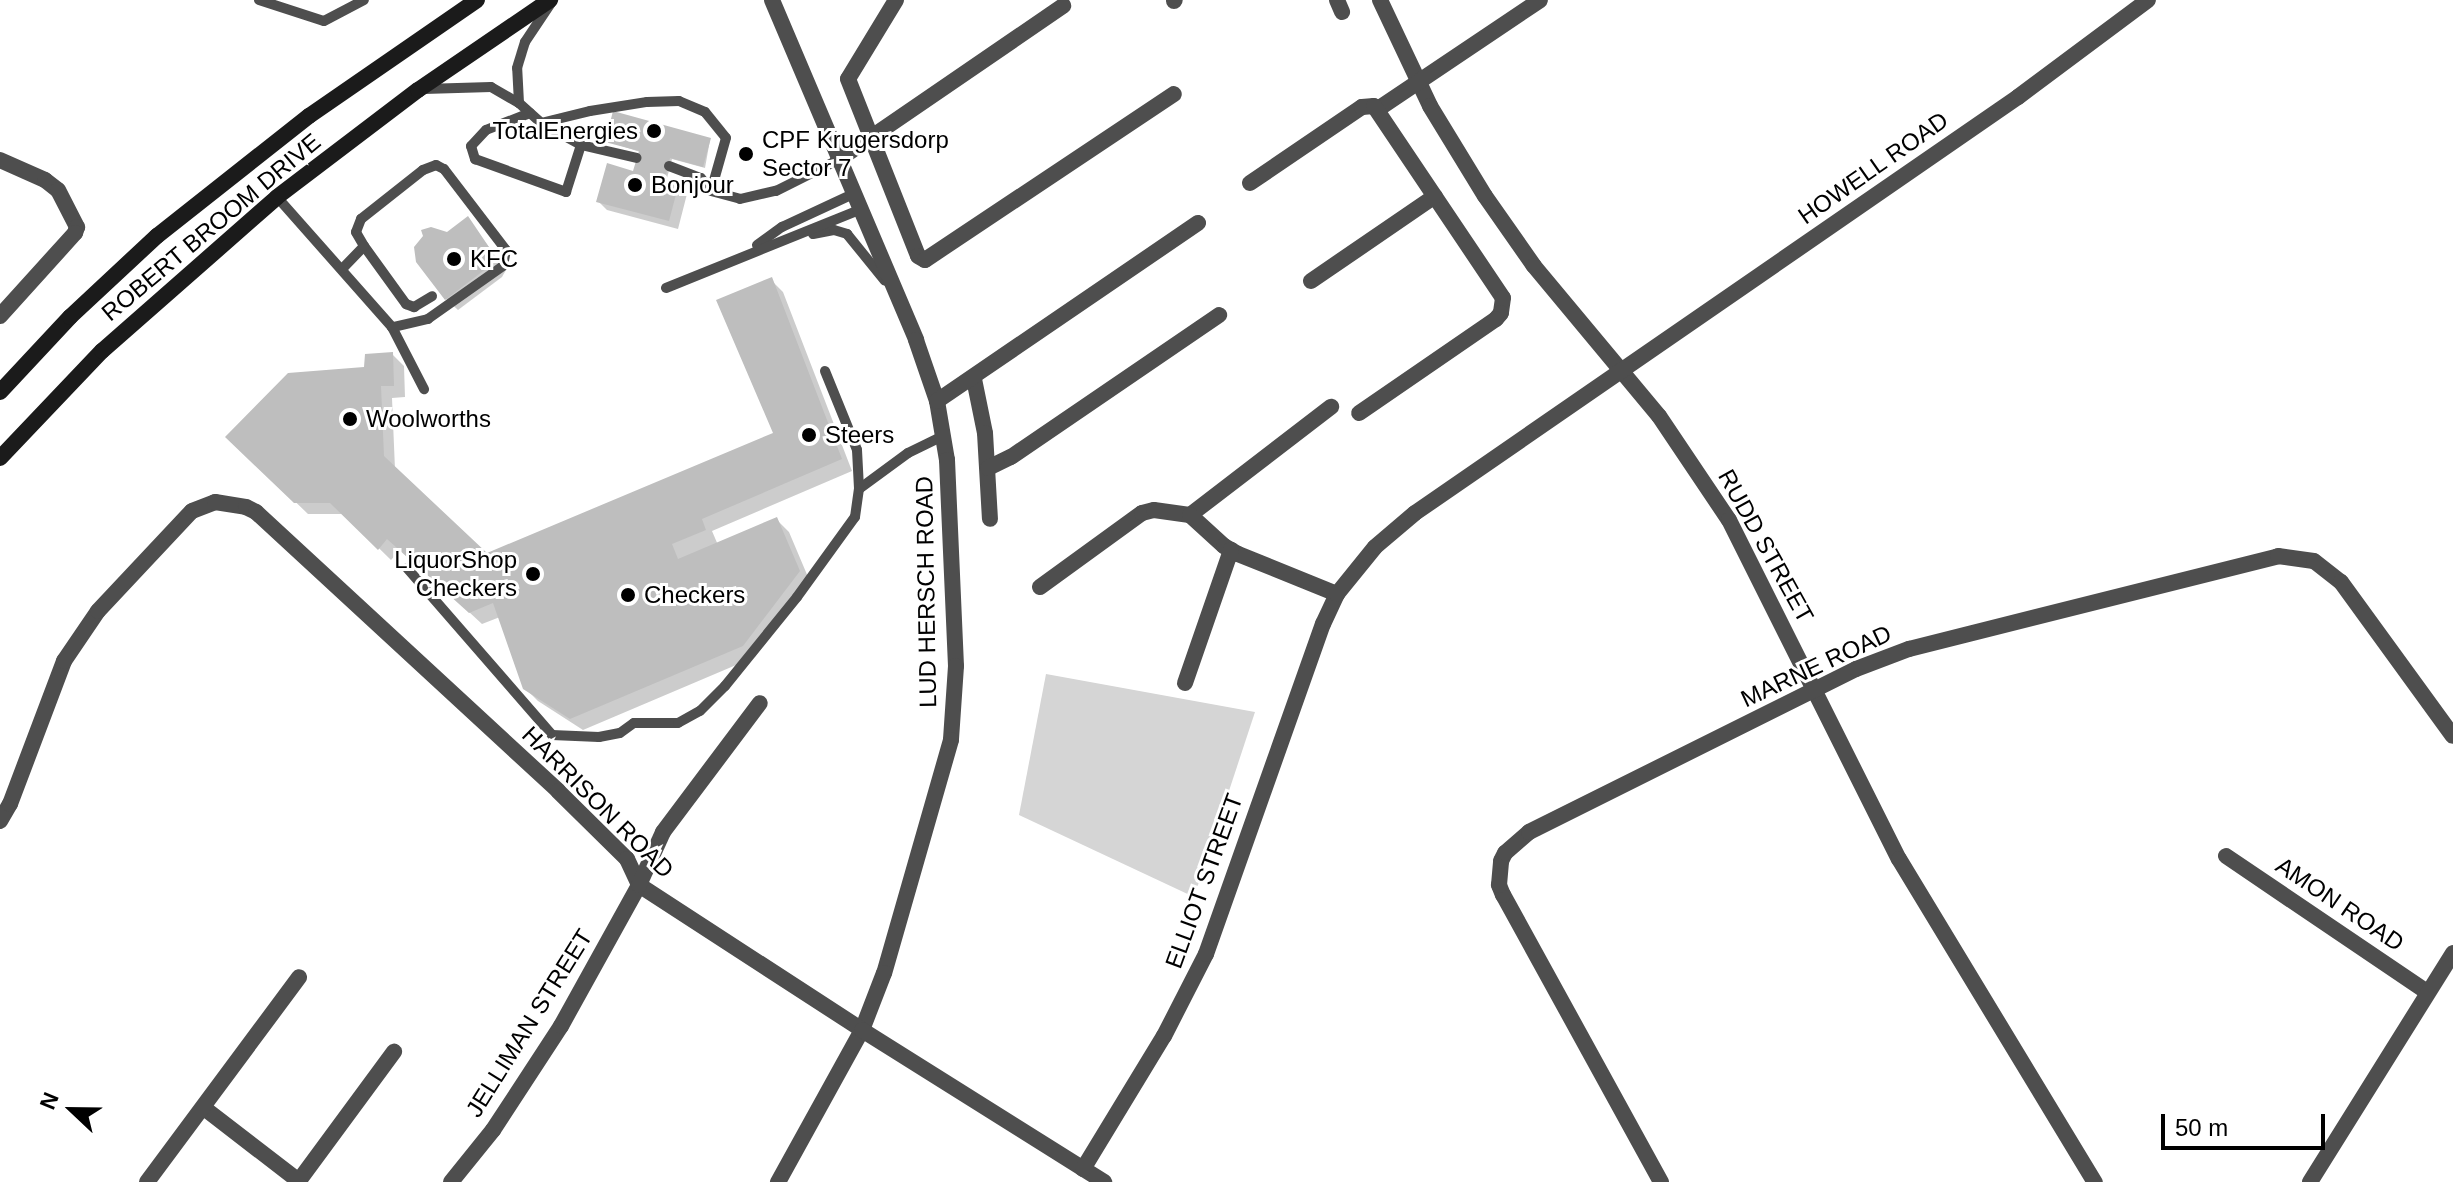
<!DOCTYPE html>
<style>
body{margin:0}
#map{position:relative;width:2453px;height:1182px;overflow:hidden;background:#fff;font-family:Arial,sans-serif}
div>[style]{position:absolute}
.green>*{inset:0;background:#d5d5d5}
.shadow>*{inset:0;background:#0003}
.building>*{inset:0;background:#bebebe}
.lane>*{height:10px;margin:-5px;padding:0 5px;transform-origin:5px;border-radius:5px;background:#4e4e4e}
.street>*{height:16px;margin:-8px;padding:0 8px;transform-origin:8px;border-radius:8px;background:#4e4e4e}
.secondary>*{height:16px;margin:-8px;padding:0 8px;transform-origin:8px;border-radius:8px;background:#1b1b1b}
.dots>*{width:22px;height:22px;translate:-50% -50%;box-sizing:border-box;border:4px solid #fff;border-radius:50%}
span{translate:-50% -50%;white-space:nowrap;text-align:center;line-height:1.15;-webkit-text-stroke:6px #fff;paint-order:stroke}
.poi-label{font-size:24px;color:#000}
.right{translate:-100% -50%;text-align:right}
.left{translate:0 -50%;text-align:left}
.street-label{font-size:24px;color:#000}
.north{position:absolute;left:32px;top:1070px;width:80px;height:80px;-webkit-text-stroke:6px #fff;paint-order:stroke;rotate:292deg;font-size:22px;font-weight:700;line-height:32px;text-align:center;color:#000}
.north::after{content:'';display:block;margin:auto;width:28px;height:36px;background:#000;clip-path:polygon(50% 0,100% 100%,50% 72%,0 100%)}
.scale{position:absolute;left:2161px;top:1114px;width:164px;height:36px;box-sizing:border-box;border:4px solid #000;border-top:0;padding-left:10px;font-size:24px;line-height:28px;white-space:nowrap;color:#000;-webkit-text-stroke:6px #fff;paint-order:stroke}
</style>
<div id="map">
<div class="green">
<div style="clip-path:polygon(1046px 674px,1255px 712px,1194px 897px,1019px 815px)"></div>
</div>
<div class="shadow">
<div style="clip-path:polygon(710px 140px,705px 168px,672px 159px,666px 182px,678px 185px,687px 194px,678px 229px,607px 210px,598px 201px,640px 175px,640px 152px,607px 141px)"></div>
<div style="clip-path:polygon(468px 219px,506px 270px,502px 277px,458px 310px,446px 299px,448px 234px)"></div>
<div style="clip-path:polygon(771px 280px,783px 292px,852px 471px,712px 531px,718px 545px,777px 520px,789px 532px,811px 584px,755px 657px,583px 730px,538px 701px,525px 688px,500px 617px,482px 624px,401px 549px,391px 560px,344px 514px,308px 514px,228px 437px,392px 354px,404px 366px,405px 397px,392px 398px,395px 469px,487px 555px,776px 434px)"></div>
</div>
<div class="building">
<div style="clip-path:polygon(613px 111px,711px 138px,703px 167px,670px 158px,665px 179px,679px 183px,669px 221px,596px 202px,607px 163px,633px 171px,639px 151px,605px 142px)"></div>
<div style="clip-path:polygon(468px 216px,495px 256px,491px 265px,445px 300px,416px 262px,414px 247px,423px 236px,421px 230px,431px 227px,447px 232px)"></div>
<div style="clip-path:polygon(772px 277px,842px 459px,702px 519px,706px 530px,672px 544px,678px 559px,777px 517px,800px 571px,743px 646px,570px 719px,523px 689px,493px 603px,469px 613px,387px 539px,378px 550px,330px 503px,294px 503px,225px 437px,288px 373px,364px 367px,365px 354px,393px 352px,394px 386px,381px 386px,384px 456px,487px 553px,773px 433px,716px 300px)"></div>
</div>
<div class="lane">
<div style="left:259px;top:0;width:68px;rotate:17.9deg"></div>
<div style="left:324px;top:21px;width:45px;rotate:-27.7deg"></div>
<div style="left:424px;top:89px;width:67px;rotate:-1.7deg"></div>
<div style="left:491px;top:87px;width:32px;rotate:30deg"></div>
<div style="left:519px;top:103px;width:30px;rotate:42deg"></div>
<div style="left:541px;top:123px;width:50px;rotate:-13.8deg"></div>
<div style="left:590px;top:111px;width:58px;rotate:-9deg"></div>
<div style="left:647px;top:102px;width:32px;rotate:-2deg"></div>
<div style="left:679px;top:101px;width:28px;rotate:23deg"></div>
<div style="left:705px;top:112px;width:33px;rotate:51deg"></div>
<div style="left:726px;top:138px;width:55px;rotate:105.8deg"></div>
<div style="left:519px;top:103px;width:35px;rotate:-93deg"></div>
<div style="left:517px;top:68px;width:27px;rotate:-73deg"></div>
<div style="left:525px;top:42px;width:47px;rotate:-56.3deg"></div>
<div style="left:530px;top:113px;width:47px;rotate:158.9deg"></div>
<div style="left:486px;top:130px;width:22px;rotate:133deg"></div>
<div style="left:471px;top:146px;width:14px;rotate:73deg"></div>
<div style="left:475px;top:159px;width:97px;rotate:19.9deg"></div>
<div style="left:566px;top:192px;width:49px;rotate:-72.3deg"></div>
<div style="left:541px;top:123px;width:46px;rotate:28.8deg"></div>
<div style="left:581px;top:145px;width:57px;rotate:13.1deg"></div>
<div style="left:669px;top:166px;width:34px;rotate:21deg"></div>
<div style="left:701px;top:178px;width:16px;rotate:52deg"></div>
<div style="left:711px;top:191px;width:30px;rotate:15deg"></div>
<div style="left:740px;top:199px;width:37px;rotate:-13deg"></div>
<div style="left:776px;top:191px;width:69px;rotate:-26.6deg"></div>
<div style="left:277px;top:197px;width:174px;rotate:48.5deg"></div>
<div style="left:392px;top:327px;width:70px;rotate:62.7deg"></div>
<div style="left:813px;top:234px;width:21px;rotate:-11deg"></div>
<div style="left:834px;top:230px;width:14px;rotate:17deg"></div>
<div style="left:847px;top:234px;width:60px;rotate:51deg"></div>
<div style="left:757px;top:245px;width:31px;rotate:-36deg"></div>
<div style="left:782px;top:227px;width:78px;rotate:-24.9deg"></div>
<div style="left:364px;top:246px;width:72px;rotate:54.1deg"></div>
<div style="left:406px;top:304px;width:9px;rotate:21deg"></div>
<div style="left:414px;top:307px;width:21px;rotate:-31deg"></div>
<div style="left:343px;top:268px;width:30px;rotate:-46deg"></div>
<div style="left:364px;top:246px;width:16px;rotate:-120deg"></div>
<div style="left:356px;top:232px;width:14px;rotate:-69deg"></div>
<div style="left:361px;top:219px;width:79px;rotate:-38.3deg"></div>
<div style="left:423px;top:170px;width:14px;rotate:-21deg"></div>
<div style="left:436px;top:165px;width:9px;rotate:27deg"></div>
<div style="left:444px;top:169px;width:102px;rotate:52.6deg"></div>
<div style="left:506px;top:250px;width:16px;rotate:101deg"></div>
<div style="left:503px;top:266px;width:92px;rotate:144.8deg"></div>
<div style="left:428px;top:319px;width:37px;rotate:167deg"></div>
<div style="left:666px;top:288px;width:208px;rotate:-22deg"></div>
<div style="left:825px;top:371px;width:85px;rotate:67.9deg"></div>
<div style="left:857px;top:450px;width:39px;rotate:87deg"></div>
<div style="left:407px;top:568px;width:221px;rotate:49deg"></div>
<div style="left:552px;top:735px;width:47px;rotate:2.4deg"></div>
<div style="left:599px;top:737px;width:21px;rotate:-11deg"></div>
<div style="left:620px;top:733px;width:17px;rotate:-36deg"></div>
<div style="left:634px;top:723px;width:44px"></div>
<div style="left:678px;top:723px;width:25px;rotate:-29deg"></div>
<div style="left:700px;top:711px;width:35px;rotate:-45deg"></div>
<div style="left:725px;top:686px;width:114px;rotate:-51deg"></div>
<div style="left:797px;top:597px;width:99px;rotate:-54.1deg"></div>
<div style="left:855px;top:517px;width:28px;rotate:-82deg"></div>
<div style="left:859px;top:489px;width:61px;rotate:-36.3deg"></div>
<div style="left:908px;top:453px;width:41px;rotate:-25.9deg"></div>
</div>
<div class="street">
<div style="left:772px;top:0;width:369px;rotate:67deg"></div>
<div style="left:916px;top:340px;width:65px;rotate:71deg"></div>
<div style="left:937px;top:401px;width:60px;rotate:80.4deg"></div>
<div style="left:947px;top:460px;width:206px;rotate:87.5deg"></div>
<div style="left:956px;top:666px;width:74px;rotate:93.9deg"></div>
<div style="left:951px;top:740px;width:242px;rotate:106deg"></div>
<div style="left:884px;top:973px;width:61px;rotate:111.1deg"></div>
<div style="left:862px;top:1030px;width:174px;rotate:118.9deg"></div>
<div style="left:896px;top:0;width:92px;rotate:121.3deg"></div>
<div style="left:848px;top:79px;width:190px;rotate:68.4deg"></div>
<div style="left:918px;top:256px;width:8px;rotate:30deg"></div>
<div style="left:925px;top:260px;width:299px;rotate:-33.7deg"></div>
<div style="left:1337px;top:0;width:13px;rotate:67deg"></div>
<div style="left:1380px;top:0;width:117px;rotate:64.7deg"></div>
<div style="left:1430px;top:106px;width:105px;rotate:58.6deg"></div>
<div style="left:1485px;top:196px;width:85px;rotate:55deg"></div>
<div style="left:1534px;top:266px;width:195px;rotate:50.2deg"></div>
<div style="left:1659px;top:416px;width:125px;rotate:56.1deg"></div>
<div style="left:1729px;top:520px;width:379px;rotate:63.4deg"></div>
<div style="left:1899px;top:859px;width:378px;rotate:58.8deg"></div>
<div style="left:1174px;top:1px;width:1px;rotate:-45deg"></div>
<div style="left:1378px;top:109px;width:195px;rotate:-33.9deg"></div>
<div style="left:0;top:160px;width:49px;rotate:24deg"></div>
<div style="left:45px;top:180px;width:16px;rotate:38deg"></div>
<div style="left:58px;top:190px;width:42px;rotate:62.8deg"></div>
<div style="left:77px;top:227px;width:6px;rotate:108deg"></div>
<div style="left:75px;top:233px;width:112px;rotate:132.1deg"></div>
<div style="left:838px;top:160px;width:273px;rotate:-34.4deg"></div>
<div style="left:1250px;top:183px;width:135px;rotate:-34.2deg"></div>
<div style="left:1362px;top:107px;width:12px;rotate:-5deg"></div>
<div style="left:1374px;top:106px;width:231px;rotate:56.1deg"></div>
<div style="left:1503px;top:298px;width:15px;rotate:98deg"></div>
<div style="left:1501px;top:313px;width:8px;rotate:130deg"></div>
<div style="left:1496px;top:319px;width:166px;rotate:145.5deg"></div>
<div style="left:1311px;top:281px;width:150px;rotate:-34.4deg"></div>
<div style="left:974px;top:379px;width:55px;rotate:78.5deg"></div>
<div style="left:985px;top:433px;width:86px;rotate:86.7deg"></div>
<div style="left:937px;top:401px;width:316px;rotate:-34.3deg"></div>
<div style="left:988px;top:468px;width:25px;rotate:-26deg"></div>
<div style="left:1011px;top:457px;width:252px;rotate:-34.3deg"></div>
<div style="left:1190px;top:515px;width:178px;rotate:-37.5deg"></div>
<div style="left:1040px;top:587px;width:126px;rotate:-36deg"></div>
<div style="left:1142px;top:513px;width:12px;rotate:-14deg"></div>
<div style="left:1154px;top:510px;width:36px;rotate:8deg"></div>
<div style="left:1190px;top:515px;width:46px;rotate:42.4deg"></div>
<div style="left:1224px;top:546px;width:16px;rotate:30deg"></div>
<div style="left:1238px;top:554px;width:107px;rotate:22deg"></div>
<div style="left:1185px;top:683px;width:141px;rotate:-70.9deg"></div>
<div style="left:0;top:821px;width:20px;rotate:-60deg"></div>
<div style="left:10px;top:804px;width:153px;rotate:-69.3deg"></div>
<div style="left:64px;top:661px;width:60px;rotate:-55.8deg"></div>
<div style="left:98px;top:611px;width:137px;rotate:-46.8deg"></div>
<div style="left:192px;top:511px;width:25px;rotate:-21deg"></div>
<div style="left:215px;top:502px;width:31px;rotate:9deg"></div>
<div style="left:246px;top:507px;width:11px;rotate:27deg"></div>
<div style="left:256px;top:512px;width:411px;rotate:42.7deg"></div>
<div style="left:558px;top:791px;width:97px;rotate:44.6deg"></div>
<div style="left:627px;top:859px;width:29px;rotate:65deg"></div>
<div style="left:639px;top:885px;width:266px;rotate:33deg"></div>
<div style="left:862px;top:1030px;width:286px;rotate:32.1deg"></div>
<div style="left:2226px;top:856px;width:243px;rotate:34.1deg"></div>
<div style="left:204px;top:1108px;width:121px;rotate:37.6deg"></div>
<div style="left:1083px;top:1169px;width:156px;rotate:-58.7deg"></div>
<div style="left:1164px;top:1036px;width:92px;rotate:-62.9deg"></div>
<div style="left:1206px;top:954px;width:350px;rotate:-70.5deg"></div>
<div style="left:1323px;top:624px;width:33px;rotate:-65deg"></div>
<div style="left:1337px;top:594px;width:60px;rotate:-51deg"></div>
<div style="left:1375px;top:547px;width:52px;rotate:-40.4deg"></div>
<div style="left:1415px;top:513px;width:733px;rotate:-34.6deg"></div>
<div style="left:2018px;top:97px;width:162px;rotate:-36.7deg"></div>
<div style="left:147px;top:1182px;width:255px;rotate:-53.4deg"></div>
<div style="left:298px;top:1182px;width:162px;rotate:-53.6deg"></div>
<div style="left:451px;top:1182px;width:67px;rotate:-51.1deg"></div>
<div style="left:493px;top:1130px;width:124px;rotate:-56.8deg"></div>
<div style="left:561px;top:1026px;width:161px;rotate:-61deg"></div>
<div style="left:639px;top:885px;width:58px;rotate:-65.6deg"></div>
<div style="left:663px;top:832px;width:161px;rotate:-53.1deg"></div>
<div style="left:1661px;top:1182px;width:328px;rotate:-118.8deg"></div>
<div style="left:1503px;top:895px;width:11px;rotate:-112deg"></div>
<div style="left:1499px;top:885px;width:24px;rotate:-85deg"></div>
<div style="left:1501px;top:861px;width:9px;rotate:-63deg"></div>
<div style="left:1505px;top:853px;width:32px;rotate:-41deg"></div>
<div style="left:1529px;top:832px;width:365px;rotate:-26.5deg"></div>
<div style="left:1856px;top:669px;width:57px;rotate:-20.7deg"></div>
<div style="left:1909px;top:649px;width:381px;rotate:-14.1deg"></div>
<div style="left:2278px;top:556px;width:36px;rotate:8deg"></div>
<div style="left:2314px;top:561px;width:34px;rotate:38deg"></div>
<div style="left:2341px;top:582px;width:190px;rotate:54deg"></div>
<div style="left:2310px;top:1182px;width:270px;rotate:-58deg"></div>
</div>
<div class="secondary">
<div style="left:0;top:392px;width:103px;rotate:-47deg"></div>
<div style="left:70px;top:317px;width:119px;rotate:-43deg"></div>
<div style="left:157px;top:236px;width:194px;rotate:-38.3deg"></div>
<div style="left:309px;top:116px;width:204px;rotate:-34.6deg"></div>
<div style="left:0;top:458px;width:148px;rotate:-46.4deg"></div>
<div style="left:102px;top:351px;width:233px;rotate:-41.3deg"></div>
<div style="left:277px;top:197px;width:177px;rotate:-37.2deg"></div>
<div style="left:418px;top:90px;width:160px;rotate:-34.3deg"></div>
</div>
<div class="dots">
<div style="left:654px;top:131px;background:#000"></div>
<div style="left:746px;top:154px;background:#000"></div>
<div style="left:635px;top:185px;background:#000"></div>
<div style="left:454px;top:259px;background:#000"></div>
<div style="left:350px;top:419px;background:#000"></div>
<div style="left:809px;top:435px;background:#000"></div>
<div style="left:533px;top:574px;background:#000"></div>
<div style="left:628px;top:595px;background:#000"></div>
</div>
<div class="poi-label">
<span class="right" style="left:638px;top:131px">TotalEnergies</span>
<span class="left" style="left:762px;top:154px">CPF Krugersdorp<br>Sector 7</span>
<span class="left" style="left:651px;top:185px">Bonjour</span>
<span class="left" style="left:470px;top:259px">KFC</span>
<span class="left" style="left:366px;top:419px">Woolworths</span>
<span class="left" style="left:825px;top:435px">Steers</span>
<span class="right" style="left:517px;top:574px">LiquorShop<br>Checkers</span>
<span class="left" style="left:644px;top:595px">Checkers</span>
</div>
<div class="street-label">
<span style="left:1873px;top:168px;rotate:-35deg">HOWELL ROAD</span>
<span style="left:211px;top:227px;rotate:-40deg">ROBERT BROOM DRIVE</span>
<span style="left:1766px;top:546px;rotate:61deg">RUDD STREET</span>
<span style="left:926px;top:592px;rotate:-91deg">LUD HERSCH ROAD</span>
<span style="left:1816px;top:666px;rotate:-25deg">MARNE ROAD</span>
<span style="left:598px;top:802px;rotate:45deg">HARRISON ROAD</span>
<span style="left:1204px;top:881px;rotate:-70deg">ELLIOT STREET</span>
<span style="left:2340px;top:904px;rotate:34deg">AMON ROAD</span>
<span style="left:529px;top:1023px;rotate:-58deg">JELLIMAN STREET</span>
</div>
<div class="north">N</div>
<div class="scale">50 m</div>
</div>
